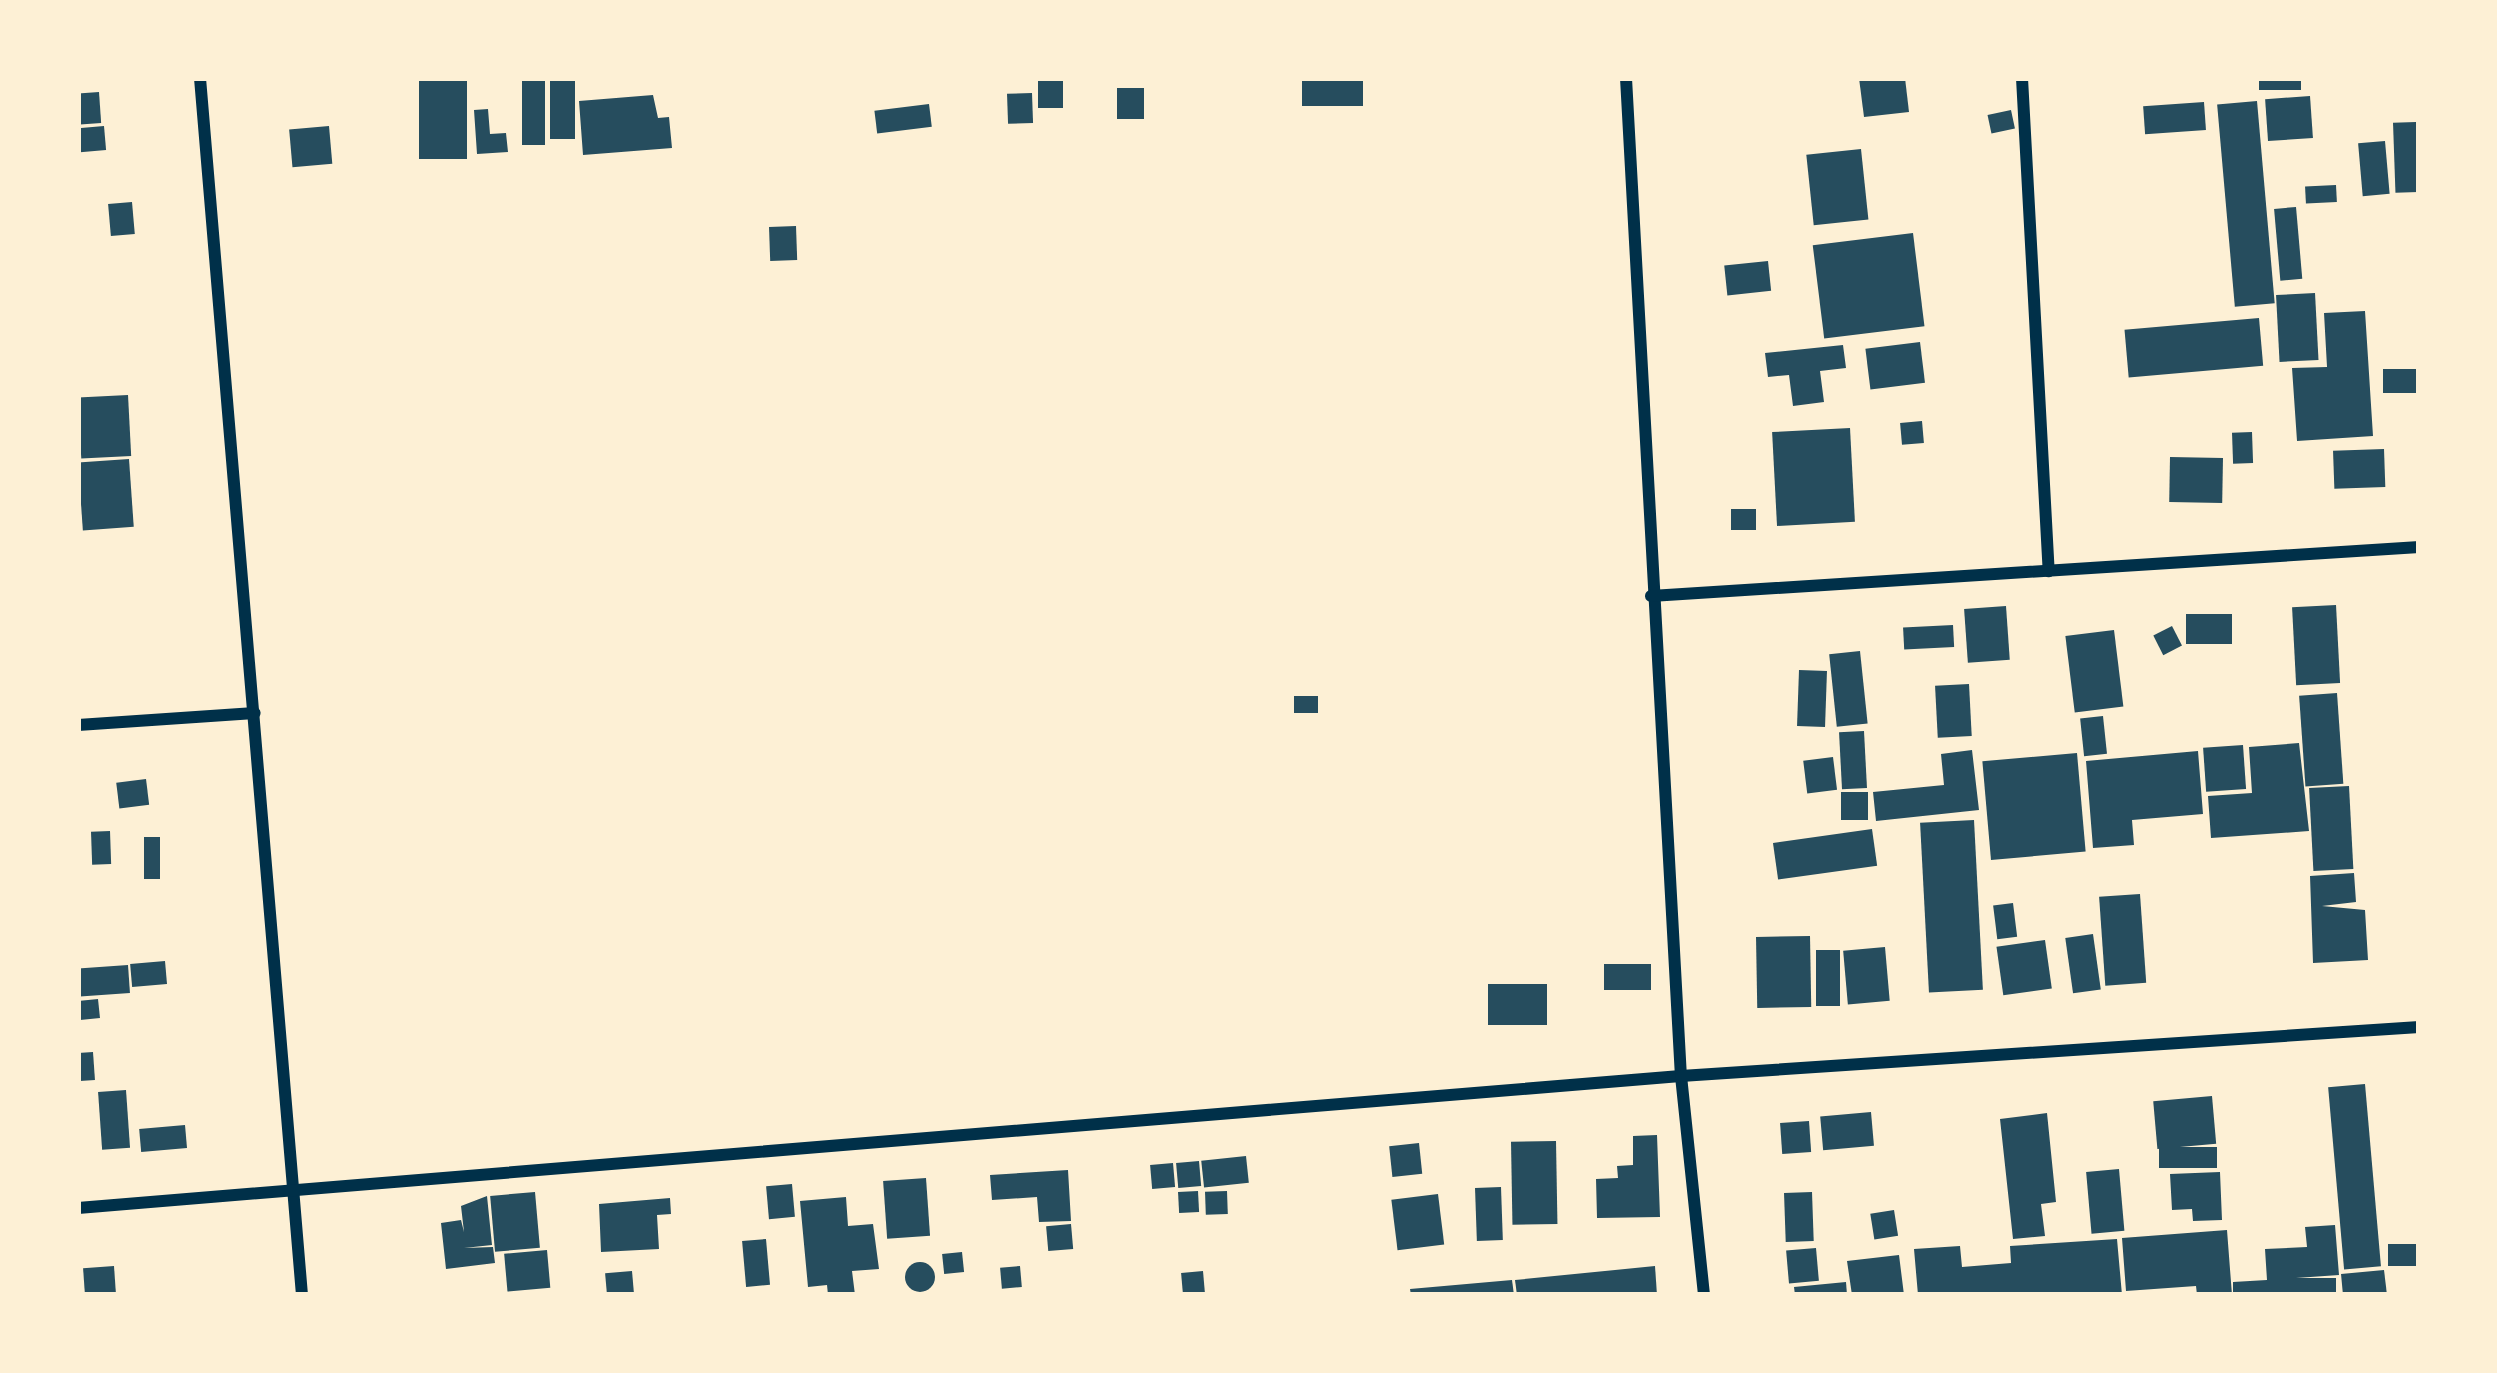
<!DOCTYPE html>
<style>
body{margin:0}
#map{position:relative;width:2497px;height:1373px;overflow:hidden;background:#fdf0d5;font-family:"Fira Sans",sans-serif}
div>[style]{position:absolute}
.building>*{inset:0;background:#264d5e;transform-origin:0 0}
.round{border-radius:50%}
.minor>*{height:12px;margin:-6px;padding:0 6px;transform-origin:6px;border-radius:6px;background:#003049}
span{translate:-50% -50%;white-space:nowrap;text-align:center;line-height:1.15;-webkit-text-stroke:9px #fdf0d5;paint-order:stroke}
.frame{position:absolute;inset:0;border:81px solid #fdf0d5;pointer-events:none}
</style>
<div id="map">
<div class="building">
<div style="left:419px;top:78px;width:48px;height:81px"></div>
<div style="left:522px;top:78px;width:23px;height:67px"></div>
<div style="left:550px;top:78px;width:25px;height:61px"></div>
<div style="left:1038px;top:78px;width:25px;height:30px"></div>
<div style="left:1302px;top:78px;width:61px;height:28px"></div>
<div style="clip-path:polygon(1859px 78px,1905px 78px,1909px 112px,1864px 117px)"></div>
<div style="left:2259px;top:78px;width:42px;height:12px"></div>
<div style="left:1117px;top:88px;width:27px;height:31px"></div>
<div style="left:99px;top:92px;width:31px;height:21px;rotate:86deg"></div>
<div style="left:1032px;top:93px;width:30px;height:25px;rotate:88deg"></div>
<div style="clip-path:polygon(653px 95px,658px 118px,669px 117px,672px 148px,583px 155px,579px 101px)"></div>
<div style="left:2310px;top:96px;width:42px;height:45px;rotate:86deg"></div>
<div style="left:2257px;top:101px;width:203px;height:40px;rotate:85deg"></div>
<div style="left:2204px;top:102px;width:28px;height:61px;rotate:86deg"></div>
<div style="left:929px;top:104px;width:23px;height:55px;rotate:83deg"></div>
<div style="clip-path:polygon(488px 109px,490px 134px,506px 133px,508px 152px,477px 154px,474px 110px)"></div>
<div style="left:2011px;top:110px;width:19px;height:24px;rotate:78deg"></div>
<div style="left:2416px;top:122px;width:70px;height:23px;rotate:88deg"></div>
<div style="left:104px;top:126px;width:24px;height:26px;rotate:85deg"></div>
<div style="left:329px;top:126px;width:38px;height:40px;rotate:85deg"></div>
<div style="left:2385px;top:141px;width:53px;height:27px;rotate:85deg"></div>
<div style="left:1861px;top:149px;width:71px;height:55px;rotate:84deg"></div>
<div style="left:2336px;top:185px;width:17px;height:31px;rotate:87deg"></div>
<div style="left:132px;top:202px;width:32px;height:24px;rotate:85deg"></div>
<div style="left:2296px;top:207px;width:72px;height:22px;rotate:85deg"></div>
<div style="left:796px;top:226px;width:34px;height:27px;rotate:88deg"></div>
<div style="left:1913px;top:233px;width:94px;height:101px;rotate:83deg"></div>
<div style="left:1768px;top:261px;width:30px;height:44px;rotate:84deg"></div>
<div style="left:2315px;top:293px;width:67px;height:39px;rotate:87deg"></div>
<div style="clip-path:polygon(2365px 311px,2373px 436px,2297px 441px,2292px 368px,2327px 367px,2324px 313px)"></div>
<div style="left:2259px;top:318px;width:48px;height:135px;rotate:85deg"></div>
<div style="left:1920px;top:342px;width:41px;height:55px;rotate:83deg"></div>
<div style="clip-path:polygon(1843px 345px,1846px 368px,1820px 371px,1824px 402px,1793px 406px,1789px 375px,1768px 377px,1765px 353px)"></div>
<div style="left:2383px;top:369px;width:36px;height:24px"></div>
<div style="left:128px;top:395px;width:61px;height:50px;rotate:87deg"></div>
<div style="left:1922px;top:421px;width:22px;height:22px;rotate:85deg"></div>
<div style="left:1850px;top:428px;width:94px;height:78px;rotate:87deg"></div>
<div style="left:2252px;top:432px;width:31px;height:20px;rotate:88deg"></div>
<div style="left:2384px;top:449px;width:38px;height:51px;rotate:88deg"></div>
<div style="left:2170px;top:457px;width:53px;height:45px;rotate:1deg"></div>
<div style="left:129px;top:459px;width:68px;height:51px;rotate:86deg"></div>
<div style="left:1731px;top:509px;width:25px;height:21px"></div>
<div style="left:2336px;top:605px;width:78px;height:44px;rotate:87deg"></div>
<div style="left:2006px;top:606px;width:54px;height:42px;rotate:86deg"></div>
<div style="left:2232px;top:614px;width:30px;height:46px;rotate:90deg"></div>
<div style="left:1953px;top:625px;width:22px;height:50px;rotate:87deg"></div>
<div style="left:2172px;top:626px;width:22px;height:21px;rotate:63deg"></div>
<div style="left:2114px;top:630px;width:77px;height:49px;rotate:83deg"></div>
<div style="left:1860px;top:651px;width:73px;height:31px;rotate:84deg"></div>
<div style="left:1799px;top:670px;width:28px;height:56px;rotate:2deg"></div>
<div style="left:1969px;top:684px;width:52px;height:34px;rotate:87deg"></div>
<div style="left:2337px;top:693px;width:91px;height:38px;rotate:86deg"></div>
<div style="left:1318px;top:696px;width:17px;height:24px;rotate:90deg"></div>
<div style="left:2103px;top:716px;width:38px;height:23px;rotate:84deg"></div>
<div style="left:1864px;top:731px;width:57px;height:25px;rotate:87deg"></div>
<div style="clip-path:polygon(2299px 743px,2309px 831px,2211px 838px,2208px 796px,2252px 793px,2249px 747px)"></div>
<div style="left:2243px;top:745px;width:44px;height:40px;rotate:86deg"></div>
<div style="clip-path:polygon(1972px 750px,1979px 810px,1876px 821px,1873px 792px,1944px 785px,1941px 754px)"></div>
<div style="clip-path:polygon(2198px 751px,2203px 814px,2132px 820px,2134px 845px,2093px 848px,2086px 761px)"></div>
<div style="left:2077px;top:753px;width:99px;height:95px;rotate:85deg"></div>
<div style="left:1833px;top:757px;width:33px;height:30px;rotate:83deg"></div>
<div style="left:146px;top:779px;width:26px;height:30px;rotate:83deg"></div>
<div style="left:2349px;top:786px;width:83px;height:40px;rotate:87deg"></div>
<div style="left:1868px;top:792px;width:28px;height:27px;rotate:90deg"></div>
<div style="left:1974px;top:820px;width:170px;height:54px;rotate:87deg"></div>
<div style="left:1872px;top:829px;width:37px;height:100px;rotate:82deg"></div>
<div style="left:110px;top:831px;width:33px;height:19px;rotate:88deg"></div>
<div style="left:144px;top:837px;width:16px;height:42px"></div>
<div style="clip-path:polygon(2354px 873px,2356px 902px,2322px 906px,2365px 910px,2368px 960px,2313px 963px,2310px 876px)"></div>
<div style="left:2140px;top:894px;width:89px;height:41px;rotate:86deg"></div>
<div style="left:2013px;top:903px;width:34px;height:20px;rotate:83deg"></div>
<div style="left:2093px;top:934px;width:56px;height:28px;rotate:82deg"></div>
<div style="left:1810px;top:936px;width:71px;height:54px;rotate:89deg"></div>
<div style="left:2045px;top:940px;width:49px;height:49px;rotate:82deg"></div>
<div style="left:1885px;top:947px;width:54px;height:42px;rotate:85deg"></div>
<div style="left:1816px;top:950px;width:24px;height:56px"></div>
<div style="left:165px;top:961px;width:23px;height:35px;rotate:85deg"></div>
<div style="left:1651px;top:964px;width:26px;height:47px;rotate:90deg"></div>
<div style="left:128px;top:965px;width:28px;height:50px;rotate:86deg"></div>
<div style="left:1488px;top:984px;width:59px;height:41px"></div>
<div style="left:98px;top:999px;width:19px;height:20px;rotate:84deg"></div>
<div style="left:93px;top:1052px;width:28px;height:15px;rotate:86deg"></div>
<div style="left:2365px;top:1084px;width:183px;height:37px;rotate:85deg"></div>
<div style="left:126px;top:1090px;width:58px;height:28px;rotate:86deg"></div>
<div style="left:2212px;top:1096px;width:48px;height:59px;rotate:85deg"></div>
<div style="left:1871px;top:1112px;width:34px;height:51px;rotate:85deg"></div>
<div style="clip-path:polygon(2047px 1113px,2056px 1202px,2041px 1204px,2045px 1236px,2013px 1239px,2000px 1119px)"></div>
<div style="left:1809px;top:1121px;width:31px;height:29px;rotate:86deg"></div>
<div style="left:185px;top:1125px;width:23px;height:46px;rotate:85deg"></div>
<div style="clip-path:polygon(1657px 1135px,1660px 1217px,1597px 1218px,1596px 1179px,1618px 1178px,1617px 1166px,1633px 1165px,1633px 1136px)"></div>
<div style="left:1556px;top:1141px;width:83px;height:45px;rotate:89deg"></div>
<div style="left:1419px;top:1143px;width:31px;height:30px;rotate:84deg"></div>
<div style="left:2217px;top:1147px;width:21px;height:58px;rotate:90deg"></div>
<div style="left:1246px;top:1156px;width:27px;height:45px;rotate:84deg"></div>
<div style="left:1199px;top:1161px;width:25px;height:23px;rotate:85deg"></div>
<div style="left:1173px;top:1163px;width:24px;height:23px;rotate:85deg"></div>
<div style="left:2119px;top:1169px;width:62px;height:33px;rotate:85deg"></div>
<div style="clip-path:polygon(1068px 1170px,1071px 1221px,1039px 1222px,1037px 1197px,992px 1200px,990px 1175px)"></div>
<div style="clip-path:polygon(2220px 1172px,2222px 1220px,2193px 1221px,2192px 1209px,2172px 1210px,2170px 1174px)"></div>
<div style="left:926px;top:1178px;width:58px;height:43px;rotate:86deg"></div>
<div style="left:792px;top:1184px;width:33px;height:26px;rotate:85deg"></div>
<div style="left:1501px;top:1187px;width:53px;height:26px;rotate:88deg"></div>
<div style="left:1198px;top:1191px;width:21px;height:20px;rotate:87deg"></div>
<div style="left:1227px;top:1191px;width:23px;height:22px;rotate:88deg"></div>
<div style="left:535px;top:1192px;width:56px;height:45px;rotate:85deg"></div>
<div style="left:1812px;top:1192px;width:49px;height:28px;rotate:88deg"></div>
<div style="left:1438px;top:1194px;width:51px;height:47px;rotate:83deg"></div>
<div style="clip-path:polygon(487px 1196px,492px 1245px,464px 1248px,493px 1247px,495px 1263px,446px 1269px,441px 1223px,461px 1220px,464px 1232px,461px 1206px)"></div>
<div style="clip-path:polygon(846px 1197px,848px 1226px,873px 1224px,879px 1269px,852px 1271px,855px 1295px,828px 1295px,827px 1285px,808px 1287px,800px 1201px)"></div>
<div style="clip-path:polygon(670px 1198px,671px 1214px,657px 1215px,659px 1249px,601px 1252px,599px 1204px)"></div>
<div style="left:1894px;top:1210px;width:26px;height:24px;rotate:81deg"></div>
<div style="left:1071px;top:1224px;width:25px;height:25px;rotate:85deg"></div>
<div style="clip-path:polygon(2335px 1225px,2339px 1275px,2296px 1278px,2336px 1278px,2336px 1295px,2233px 1295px,2233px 1282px,2267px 1280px,2265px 1249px,2307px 1247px,2305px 1227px)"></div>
<div style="clip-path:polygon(2227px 1230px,2232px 1295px,2197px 1295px,2196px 1286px,2126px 1291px,2122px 1238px)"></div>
<div style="left:766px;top:1239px;width:46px;height:24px;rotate:85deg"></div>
<div style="clip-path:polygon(2117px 1239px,2122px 1295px,1918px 1295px,1914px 1249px,1960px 1246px,1962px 1267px,2011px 1263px,2010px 1246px)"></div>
<div style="left:2419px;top:1244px;width:22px;height:31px;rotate:90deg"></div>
<div style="left:1816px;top:1248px;width:33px;height:30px;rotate:85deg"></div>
<div style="left:547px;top:1250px;width:38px;height:43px;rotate:85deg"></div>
<div style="left:962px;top:1252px;width:20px;height:20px;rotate:84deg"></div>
<div style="clip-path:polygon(1899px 1255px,1904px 1295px,1852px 1295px,1847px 1261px)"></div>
<div class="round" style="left:905px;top:1262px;width:30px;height:30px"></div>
<div style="left:114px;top:1266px;width:29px;height:31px;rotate:86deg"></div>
<div style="left:1020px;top:1266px;width:21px;height:20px;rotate:85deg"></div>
<div style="clip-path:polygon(1655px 1266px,1657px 1295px,1517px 1295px,1515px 1280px)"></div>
<div style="clip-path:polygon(2384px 1270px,2387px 1295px,2343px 1295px,2341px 1274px)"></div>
<div style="left:632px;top:1271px;width:23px;height:27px;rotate:85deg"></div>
<div style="left:1203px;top:1271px;width:24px;height:22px;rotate:85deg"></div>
<div style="clip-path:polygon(1512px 1280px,1514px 1295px,1411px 1295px,1410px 1289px)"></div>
<div style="clip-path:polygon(1846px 1282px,1847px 1295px,1795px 1295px,1794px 1287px)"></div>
</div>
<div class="minor">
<div style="left:200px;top:78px;width:1221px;rotate:85.21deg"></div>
<div style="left:1626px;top:78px;width:1000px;rotate:86.85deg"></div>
<div style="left:1681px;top:1076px;width:220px;rotate:84deg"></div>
<div style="left:2022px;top:78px;width:494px;rotate:86.9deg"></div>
<div style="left:1651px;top:596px;width:770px;rotate:-3.65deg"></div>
<div style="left:78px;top:725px;width:177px;rotate:-3.9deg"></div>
<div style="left:78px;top:1208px;width:1608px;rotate:-4.71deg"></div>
<div style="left:1681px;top:1076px;width:740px;rotate:-3.8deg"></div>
</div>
<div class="frame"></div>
</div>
